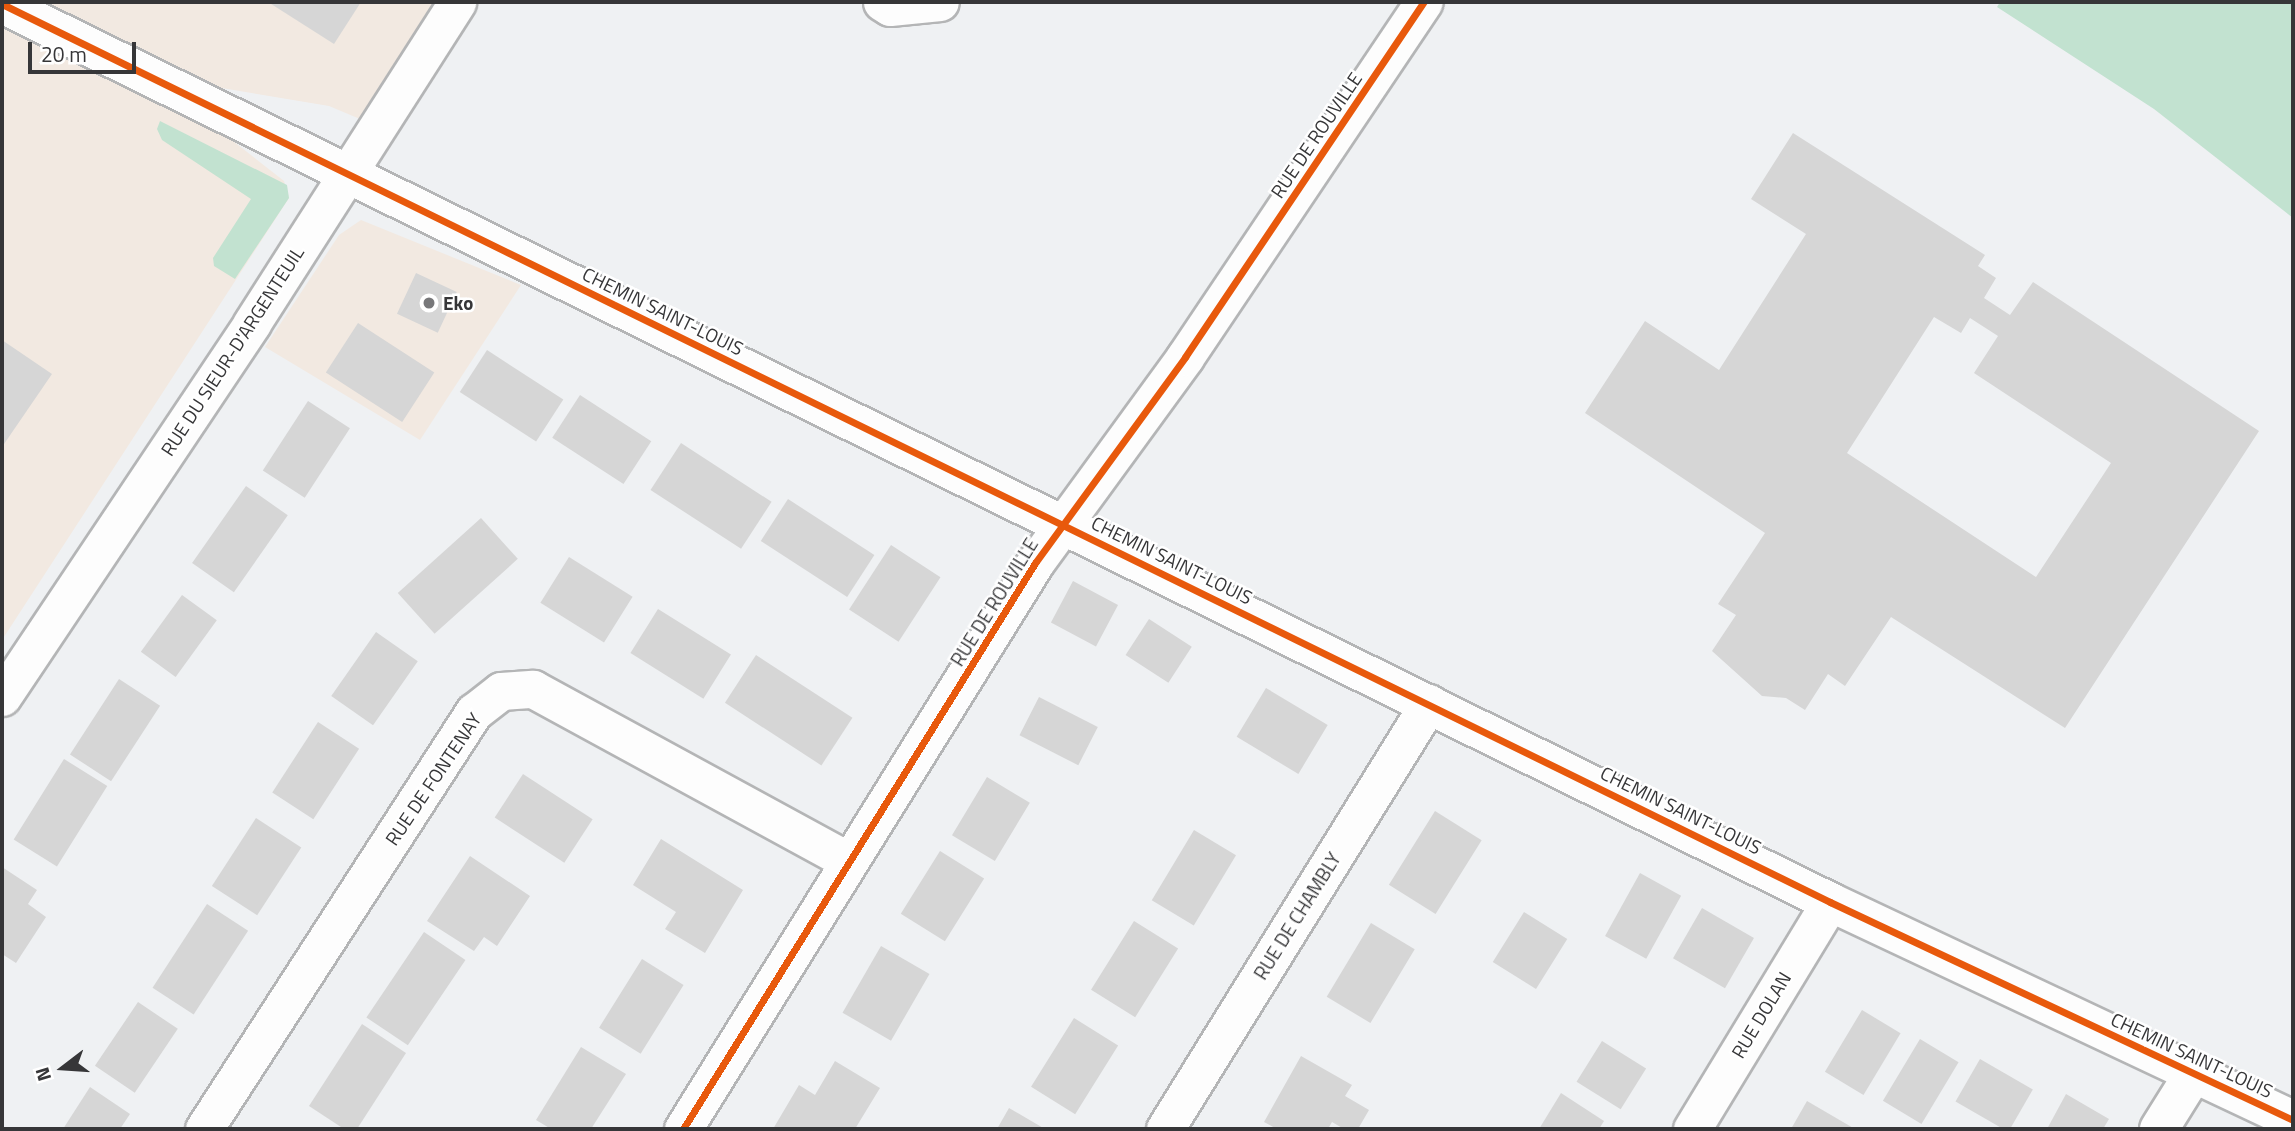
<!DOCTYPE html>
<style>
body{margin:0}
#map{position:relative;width:2295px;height:1131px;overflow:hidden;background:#eff1f3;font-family:"Titillium Web",sans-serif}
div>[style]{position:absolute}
.commercial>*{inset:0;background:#f2e9e1}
.green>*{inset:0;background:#c2e2d0}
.building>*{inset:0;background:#d6d6d6;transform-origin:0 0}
.roads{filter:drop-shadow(2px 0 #b4b5b6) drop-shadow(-2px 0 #b4b5b6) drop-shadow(0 2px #b4b5b6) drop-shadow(0 -2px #b4b5b6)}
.minor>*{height:37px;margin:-18.5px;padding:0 18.5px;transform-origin:18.5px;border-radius:18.5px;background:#fdfdfd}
.tertiary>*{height:38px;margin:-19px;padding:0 19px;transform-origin:19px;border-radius:19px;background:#fdfdfd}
.cycleway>*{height:7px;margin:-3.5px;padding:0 3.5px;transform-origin:3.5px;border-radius:3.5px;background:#e8590c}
.dots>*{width:19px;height:19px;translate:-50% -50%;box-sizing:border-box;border:4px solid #fff;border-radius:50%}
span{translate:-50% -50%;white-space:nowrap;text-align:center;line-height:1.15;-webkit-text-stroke:5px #fff;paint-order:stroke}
.street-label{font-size:19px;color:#363638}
.poi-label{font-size:19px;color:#363638;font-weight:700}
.left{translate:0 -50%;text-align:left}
.frame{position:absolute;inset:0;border:4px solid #363638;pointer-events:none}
.north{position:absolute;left:28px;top:1033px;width:70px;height:70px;-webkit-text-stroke:5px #fff;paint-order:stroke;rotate:253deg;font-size:19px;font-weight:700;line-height:28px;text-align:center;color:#363638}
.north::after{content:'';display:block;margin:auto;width:24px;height:32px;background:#363638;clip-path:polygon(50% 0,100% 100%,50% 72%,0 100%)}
.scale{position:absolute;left:28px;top:42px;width:108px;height:32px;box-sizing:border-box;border:4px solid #363638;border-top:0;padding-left:9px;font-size:21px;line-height:24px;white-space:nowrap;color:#363638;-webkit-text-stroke:5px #fff;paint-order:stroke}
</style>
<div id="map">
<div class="commercial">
<div style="clip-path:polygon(2px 2px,457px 2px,379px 127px,329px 106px,150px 76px,284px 181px,289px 198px,2px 640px)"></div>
<div style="clip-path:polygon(361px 220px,521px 285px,420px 440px,265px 347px,339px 235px)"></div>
</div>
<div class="green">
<div style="clip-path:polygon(2000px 2px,2293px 2px,2293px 218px,2154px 109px,1997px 7px)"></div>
<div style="clip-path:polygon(160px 121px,287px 185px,289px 198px,235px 279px,214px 266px,213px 258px,251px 199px,162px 140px,157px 129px)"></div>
</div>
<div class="building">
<div style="clip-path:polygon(268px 2px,361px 2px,334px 44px)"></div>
<div style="clip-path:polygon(evenodd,1793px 133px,1985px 255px,1978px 266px,1996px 278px,1984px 298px,2010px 315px,2033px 282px,2259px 431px,2065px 728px,1891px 617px,1845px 686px,1828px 674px,1805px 710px,1786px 698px,1762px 696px,1712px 651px,1736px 615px,1718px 604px,1765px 533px,1585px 413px,1645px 321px,1719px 370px,1806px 234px,1751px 199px,1793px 133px,1934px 317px,1961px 333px,1970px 318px,1998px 336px,1974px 373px,2111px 463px,2036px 577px,1847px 453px,1934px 317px)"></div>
<div style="left:416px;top:273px;width:45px;height:45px;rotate:25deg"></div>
<div style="left:358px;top:323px;width:91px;height:59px;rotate:33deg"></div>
<div style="clip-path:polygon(2px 340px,52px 374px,2px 447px)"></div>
<div style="left:487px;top:350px;width:91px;height:50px;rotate:33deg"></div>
<div style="left:580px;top:395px;width:85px;height:51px;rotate:33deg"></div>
<div style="left:308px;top:401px;width:50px;height:83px;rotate:33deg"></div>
<div style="left:681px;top:443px;width:108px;height:56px;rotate:33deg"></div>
<div style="left:246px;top:486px;width:51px;height:94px;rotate:35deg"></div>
<div style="left:788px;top:499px;width:103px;height:50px;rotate:33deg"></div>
<div style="left:481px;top:518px;width:55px;height:112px;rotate:48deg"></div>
<div style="left:891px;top:545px;width:59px;height:77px;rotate:33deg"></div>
<div style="left:569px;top:557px;width:75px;height:54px;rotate:32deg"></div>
<div style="left:1073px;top:581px;width:51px;height:47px;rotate:28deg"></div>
<div style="left:182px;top:595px;width:43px;height:70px;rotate:36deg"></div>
<div style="left:658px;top:609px;width:86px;height:52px;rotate:32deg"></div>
<div style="left:1149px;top:619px;width:51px;height:43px;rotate:33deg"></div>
<div style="left:376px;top:632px;width:51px;height:78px;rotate:35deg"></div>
<div style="left:756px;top:655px;width:115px;height:57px;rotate:33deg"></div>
<div style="left:119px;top:679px;width:49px;height:90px;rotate:33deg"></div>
<div style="left:1266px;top:688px;width:72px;height:57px;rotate:31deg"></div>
<div style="left:1039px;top:697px;width:66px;height:43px;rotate:27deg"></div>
<div style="left:318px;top:722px;width:49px;height:84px;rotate:33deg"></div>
<div style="left:64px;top:759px;width:51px;height:95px;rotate:32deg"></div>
<div style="left:523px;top:774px;width:83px;height:52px;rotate:33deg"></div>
<div style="left:987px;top:777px;width:50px;height:68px;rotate:31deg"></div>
<div style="left:1435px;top:811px;width:55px;height:87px;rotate:32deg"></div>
<div style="left:256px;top:818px;width:54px;height:81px;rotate:33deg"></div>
<div style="left:1194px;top:830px;width:49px;height:82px;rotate:31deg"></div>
<div style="clip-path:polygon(661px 839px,743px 890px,705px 953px,665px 929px,676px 912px,633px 885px)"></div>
<div style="left:940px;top:851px;width:52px;height:74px;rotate:32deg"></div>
<div style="clip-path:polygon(470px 856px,530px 896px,497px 946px,484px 937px,474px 951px,427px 921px)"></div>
<div style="clip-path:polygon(2px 867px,37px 890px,28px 904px,46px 917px,16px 963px,2px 954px)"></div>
<div style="left:1640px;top:873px;width:47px;height:72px;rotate:29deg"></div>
<div style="left:207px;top:904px;width:49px;height:100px;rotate:33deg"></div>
<div style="left:1702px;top:908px;width:60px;height:58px;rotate:30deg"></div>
<div style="left:1524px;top:912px;width:51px;height:59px;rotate:32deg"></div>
<div style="left:1134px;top:921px;width:52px;height:81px;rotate:32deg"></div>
<div style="left:1371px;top:923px;width:51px;height:86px;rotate:31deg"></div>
<div style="left:424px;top:932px;width:50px;height:103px;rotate:34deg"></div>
<div style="left:881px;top:946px;width:56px;height:77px;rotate:30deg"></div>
<div style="left:642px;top:959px;width:49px;height:81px;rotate:32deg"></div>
<div style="left:138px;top:1002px;width:48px;height:77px;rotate:34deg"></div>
<div style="left:1862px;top:1010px;width:45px;height:72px;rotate:31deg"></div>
<div style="left:1074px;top:1018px;width:52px;height:81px;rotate:32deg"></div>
<div style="clip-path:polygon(362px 1024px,406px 1053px,357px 1129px,344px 1129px,309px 1106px)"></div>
<div style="left:1920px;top:1039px;width:45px;height:72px;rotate:31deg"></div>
<div style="left:1602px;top:1041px;width:52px;height:48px;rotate:32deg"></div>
<div style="clip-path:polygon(581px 1047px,626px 1074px,591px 1129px,551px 1129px,536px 1120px)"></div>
<div style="clip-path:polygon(1301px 1056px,1352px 1085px,1345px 1096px,1369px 1110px,1358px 1129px,1344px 1129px,1332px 1122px,1328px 1129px,1277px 1129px,1264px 1122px)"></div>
<div style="left:1980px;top:1059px;width:61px;height:49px;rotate:30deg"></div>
<div style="clip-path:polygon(835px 1061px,880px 1088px,855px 1129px,773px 1129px,799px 1085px,815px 1095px)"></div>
<div style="clip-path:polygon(90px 1087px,130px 1114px,120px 1129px,63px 1129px)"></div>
<div style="clip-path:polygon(1561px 1093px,1604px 1121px,1599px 1129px,1539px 1129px)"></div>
<div style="clip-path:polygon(2066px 1094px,2109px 1119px,2103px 1129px,2047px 1129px)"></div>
<div style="clip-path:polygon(1807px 1101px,1855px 1129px,1791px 1129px)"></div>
<div style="clip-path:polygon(1009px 1108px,1045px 1129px,997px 1129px)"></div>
</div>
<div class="roads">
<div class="minor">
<div style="left:882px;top:2px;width:9px;rotate:32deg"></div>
<div style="left:890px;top:7px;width:50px;rotate:-5.7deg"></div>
<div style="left:2px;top:697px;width:450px;rotate:-56.2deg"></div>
<div style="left:252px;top:323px;width:381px;rotate:-57.4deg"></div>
<div style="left:204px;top:1129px;width:497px;rotate:-57.1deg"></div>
<div style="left:474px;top:712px;width:34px;rotate:-38deg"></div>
<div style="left:501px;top:691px;width:32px;rotate:-4deg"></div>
<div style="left:533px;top:689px;width:359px;rotate:28.6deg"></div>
<div style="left:683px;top:1129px;width:667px;rotate:-58.12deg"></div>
<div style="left:1035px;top:563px;width:255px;rotate:-53.9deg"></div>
<div style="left:1185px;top:357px;width:428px;rotate:-56.1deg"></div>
<div style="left:1165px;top:1129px;width:501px;rotate:-58.21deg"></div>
<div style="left:1692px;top:1129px;width:266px;rotate:-58.7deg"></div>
</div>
<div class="tertiary">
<div style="left:2px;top:4px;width:2037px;rotate:26.16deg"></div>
<div style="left:1830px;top:902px;width:512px;rotate:25.21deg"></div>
<div style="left:2159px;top:1129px;width:66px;rotate:-58deg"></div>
</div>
</div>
<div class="cycleway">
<div style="left:2px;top:4px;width:2037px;rotate:26.16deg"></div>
<div style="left:1830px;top:902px;width:512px;rotate:25.21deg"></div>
<div style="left:683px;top:1129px;width:667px;rotate:-58.12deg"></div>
<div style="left:1035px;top:563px;width:255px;rotate:-53.9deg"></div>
<div style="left:1185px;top:357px;width:428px;rotate:-56.1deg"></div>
</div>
<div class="dots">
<div style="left:429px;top:303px;background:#777779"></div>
</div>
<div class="street-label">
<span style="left:1316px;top:135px;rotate:-56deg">RUE DE ROUVILLE</span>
<span style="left:663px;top:311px;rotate:26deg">CHEMIN SAINT-LOUIS</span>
<span style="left:232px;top:351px;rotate:-57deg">RUE DU SIEUR-D'ARGENTEUIL</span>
<span style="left:1172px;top:560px;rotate:26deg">CHEMIN SAINT-LOUIS</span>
<span style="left:994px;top:602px;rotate:-58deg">RUE DE ROUVILLE</span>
<span style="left:433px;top:779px;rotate:-56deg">RUE DE FONTENAY</span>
<span style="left:1681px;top:810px;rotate:26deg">CHEMIN SAINT-LOUIS</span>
<span style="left:1297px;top:916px;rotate:-58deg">RUE DE CHAMBLY</span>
<span style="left:1761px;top:1015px;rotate:-59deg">RUE DOLAN</span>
<span style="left:2192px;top:1055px;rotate:25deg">CHEMIN SAINT-LOUIS</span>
</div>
<div class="poi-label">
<span class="left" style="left:443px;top:303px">Eko</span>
</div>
<div class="frame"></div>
<div class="north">N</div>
<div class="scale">20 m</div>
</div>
